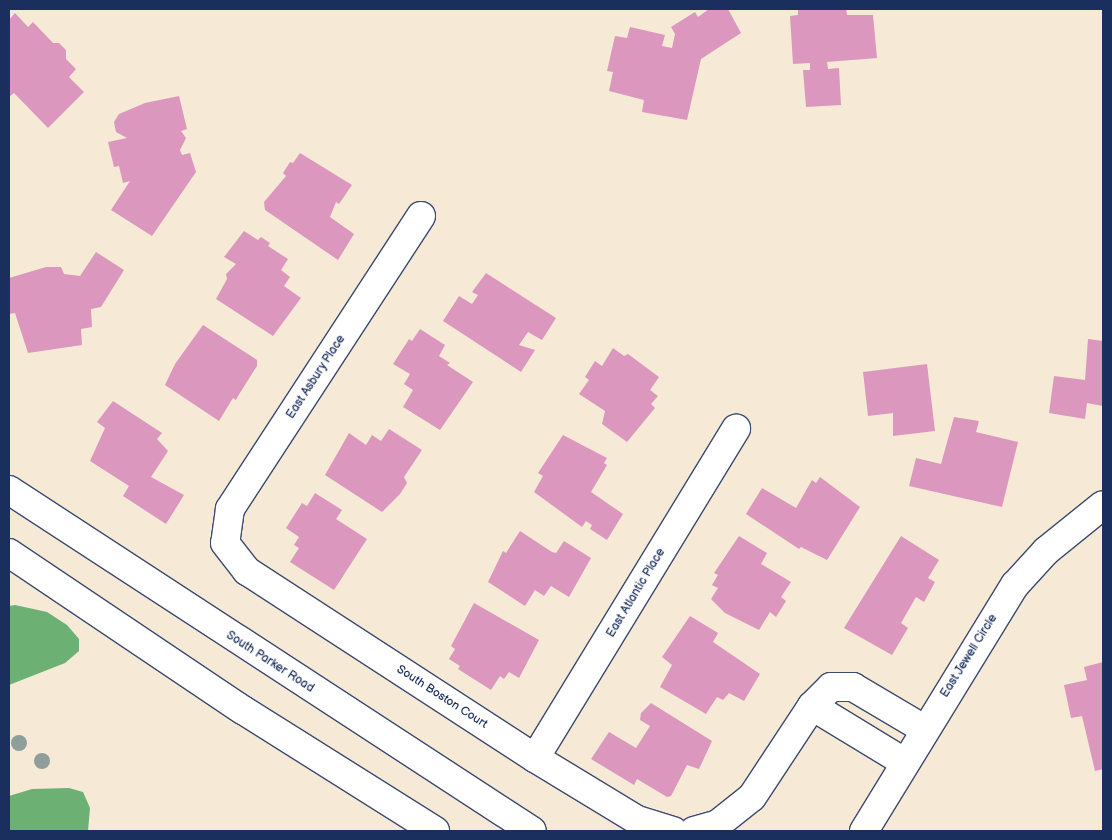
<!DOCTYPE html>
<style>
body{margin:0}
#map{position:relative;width:1112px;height:840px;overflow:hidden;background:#f6ead6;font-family:"Balsamiq Sans",sans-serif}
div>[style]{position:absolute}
.forest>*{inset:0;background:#6cb073}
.building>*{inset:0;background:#db97bd}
.roads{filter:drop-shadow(1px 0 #3c4b70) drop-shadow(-1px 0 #3c4b70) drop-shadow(0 1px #3c4b70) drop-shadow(0 -1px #3c4b70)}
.minor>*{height:28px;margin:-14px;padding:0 14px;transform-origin:14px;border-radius:14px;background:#fff}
.major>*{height:28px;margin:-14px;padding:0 14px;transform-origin:14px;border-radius:14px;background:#fff}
.trees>*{width:16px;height:16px;margin:-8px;border-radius:50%;background:#8f9d9b}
span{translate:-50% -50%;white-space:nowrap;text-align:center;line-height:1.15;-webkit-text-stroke:4.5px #fff;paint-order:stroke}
.street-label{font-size:12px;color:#1b2f5e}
.frame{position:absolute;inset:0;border:10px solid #1b2f5e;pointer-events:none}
</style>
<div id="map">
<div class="forest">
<div style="clip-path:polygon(15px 605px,47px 612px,67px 625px,79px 639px,79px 651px,65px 663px,9px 685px,9px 606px)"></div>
<div style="clip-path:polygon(69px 788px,83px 792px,90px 808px,88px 831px,9px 831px,9px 796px,32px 789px)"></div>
</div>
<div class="building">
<div style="clip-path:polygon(709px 9px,728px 9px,741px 33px,701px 59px,687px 120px,642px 112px,644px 100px,609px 91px,613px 72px,607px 71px,615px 36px,627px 38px,630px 27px,665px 35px,662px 46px,672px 48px,675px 34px,671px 27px,695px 12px,698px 17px)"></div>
<div style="clip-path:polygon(798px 9px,846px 9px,847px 15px,873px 15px,877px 58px,827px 62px,828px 69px,839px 68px,841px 105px,806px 107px,803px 70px,810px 70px,810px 63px,793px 64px,790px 16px,798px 15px)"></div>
<div style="clip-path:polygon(15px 13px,28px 27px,33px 22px,53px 43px,59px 43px,66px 50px,66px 59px,76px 69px,69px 77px,84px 92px,48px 128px,14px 93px,9px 97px,9px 20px)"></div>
<div style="clip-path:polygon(179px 96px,187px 129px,181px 131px,186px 138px,180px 150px,182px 155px,190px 153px,196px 172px,152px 236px,111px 210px,130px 181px,123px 183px,119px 166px,114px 167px,108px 142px,127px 138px,116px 132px,114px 122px,119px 114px,145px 103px)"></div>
<div style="clip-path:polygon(300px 153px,352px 185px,339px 204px,336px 202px,330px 217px,354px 234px,338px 260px,265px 210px,264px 202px,286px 176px,283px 173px,290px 162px,293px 163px)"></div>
<div style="clip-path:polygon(244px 231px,258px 240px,261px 237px,270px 243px,268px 246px,288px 259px,281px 270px,290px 277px,284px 286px,301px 298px,273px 336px,216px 299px,227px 279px,226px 274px,236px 264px,224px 257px)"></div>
<div style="clip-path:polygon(96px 252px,124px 270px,101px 307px,91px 309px,92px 327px,81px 329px,82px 345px,28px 353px,15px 313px,9px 314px,9px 278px,46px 267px,61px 267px,64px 274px,80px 276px)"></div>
<div style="clip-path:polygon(486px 273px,556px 318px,542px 340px,528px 332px,519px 345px,535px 350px,521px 372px,443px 321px,459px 296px,472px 304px,478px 295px,472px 292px)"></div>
<div style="clip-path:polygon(203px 325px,257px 360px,257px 366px,238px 396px,236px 400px,233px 398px,219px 421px,165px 385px,175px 364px)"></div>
<div style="clip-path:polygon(420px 329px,445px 345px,439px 356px,450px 363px,447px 365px,473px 382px,440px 430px,403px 407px,413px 390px,404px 384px,410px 374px,393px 364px,409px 339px,412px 341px)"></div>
<div style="clip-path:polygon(1088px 339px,1103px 341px,1103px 406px,1087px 403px,1085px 419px,1049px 413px,1054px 376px,1085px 380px)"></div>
<div style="clip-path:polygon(613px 348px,624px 356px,628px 354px,659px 377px,650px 390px,658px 396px,651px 404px,655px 408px,627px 442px,602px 424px,605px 411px,579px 394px,589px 380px,585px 377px,595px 361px,602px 366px)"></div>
<div style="clip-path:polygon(927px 364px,935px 431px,893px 436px,893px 413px,868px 416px,863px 372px)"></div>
<div style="clip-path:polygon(113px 401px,162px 433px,157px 439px,168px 451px,151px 477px,184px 495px,166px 524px,123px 496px,129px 486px,90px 461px,105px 428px,97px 422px)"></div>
<div style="clip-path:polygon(954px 417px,979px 421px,976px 432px,1018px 442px,1002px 507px,909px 486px,916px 458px,941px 464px)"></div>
<div style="clip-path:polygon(389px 429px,422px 450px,404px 477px,407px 483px,400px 494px,382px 512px,325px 475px,349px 433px,366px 445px,372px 435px,381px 441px)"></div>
<div style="clip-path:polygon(563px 435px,607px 458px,604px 463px,607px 465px,591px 492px,623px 514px,607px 540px,590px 529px,592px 525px,586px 521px,582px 527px,534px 492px,543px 476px,538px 473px)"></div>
<div style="clip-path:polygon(820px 477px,860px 507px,827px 560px,801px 547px,799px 549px,746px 514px,762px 488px,796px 508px,812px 480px,816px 483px)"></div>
<div style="clip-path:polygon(315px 493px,342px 510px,336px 519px,367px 539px,334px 590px,290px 562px,299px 548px,294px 545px,299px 537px,286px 528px,302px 503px,307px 506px)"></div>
<div style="clip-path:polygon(520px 531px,552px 552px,556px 553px,564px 541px,591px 558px,569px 597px,551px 586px,544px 596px,535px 590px,525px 606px,488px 582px,503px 551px,506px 553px)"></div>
<div style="clip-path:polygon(739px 536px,767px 553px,761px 564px,791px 582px,781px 597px,786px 601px,776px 617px,770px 612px,759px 630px,725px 613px,711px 599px,718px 588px,712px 585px,718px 575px,714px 573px)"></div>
<div style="clip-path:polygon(901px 536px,939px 560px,928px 578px,935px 582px,924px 602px,916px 597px,901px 623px,908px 628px,892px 655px,844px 628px)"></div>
<div style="clip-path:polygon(474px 603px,539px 640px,519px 678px,509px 672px,504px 679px,500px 676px,491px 690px,458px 669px,460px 666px,449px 659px,455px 649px,451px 646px)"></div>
<div style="clip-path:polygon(690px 616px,718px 633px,713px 642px,760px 674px,744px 701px,729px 693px,723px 700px,717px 697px,706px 714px,660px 687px,672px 665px,662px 657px)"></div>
<div style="clip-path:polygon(1103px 662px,1103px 769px,1095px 771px,1082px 716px,1071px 718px,1064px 685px,1087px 680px,1084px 667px)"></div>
<div style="clip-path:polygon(651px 703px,712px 741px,699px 769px,687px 765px,671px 796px,667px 797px,637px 779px,634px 785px,591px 759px,609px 732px,636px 748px,650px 726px,640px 720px,641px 713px)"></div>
</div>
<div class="roads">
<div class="minor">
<div style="left:421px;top:216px;width:350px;rotate:123.1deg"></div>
<div style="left:230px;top:509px;width:34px;rotate:98deg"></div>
<div style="left:225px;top:543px;width:36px;rotate:52deg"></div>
<div style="left:247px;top:571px;width:343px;rotate:33deg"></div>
<div style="left:535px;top:758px;width:119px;rotate:31.3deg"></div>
<div style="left:637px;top:820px;width:38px;rotate:17deg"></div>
<div style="left:812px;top:706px;width:108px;rotate:31.3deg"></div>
<div style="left:535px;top:758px;width:386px;rotate:-58.6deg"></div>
<div style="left:694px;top:831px;width:25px;rotate:-16deg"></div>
<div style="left:718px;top:824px;width:43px;rotate:-38.5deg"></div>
<div style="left:752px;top:797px;width:109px;rotate:-56.6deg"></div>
<div style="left:812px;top:706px;width:27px;rotate:-45deg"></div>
<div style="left:831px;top:687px;width:22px"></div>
<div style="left:853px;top:687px;width:82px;rotate:30.6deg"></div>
<div style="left:864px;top:831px;width:289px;rotate:-58.5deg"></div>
<div style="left:1015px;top:585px;width:46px;rotate:-47.6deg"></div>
<div style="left:1046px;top:551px;width:73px;rotate:-38.9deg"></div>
</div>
<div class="major">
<div style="left:9px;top:490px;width:624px;rotate:33.1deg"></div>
<div style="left:9px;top:553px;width:282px;rotate:33.9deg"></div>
<div style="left:243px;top:710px;width:227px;rotate:32.2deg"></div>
</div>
</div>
<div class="trees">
<div style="left:19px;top:743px"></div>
<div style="left:42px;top:761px"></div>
</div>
<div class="street-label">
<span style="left:316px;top:377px;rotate:-57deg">East Asbury Place</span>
<span style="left:636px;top:593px;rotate:-59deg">East Atlantic Place</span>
<span style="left:969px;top:656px;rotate:-58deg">East Jewell Circle</span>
<span style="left:270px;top:662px;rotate:33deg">South Parker Road</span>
<span style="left:442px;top:697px;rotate:33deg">South Boston Court</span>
</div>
<div class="frame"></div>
</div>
